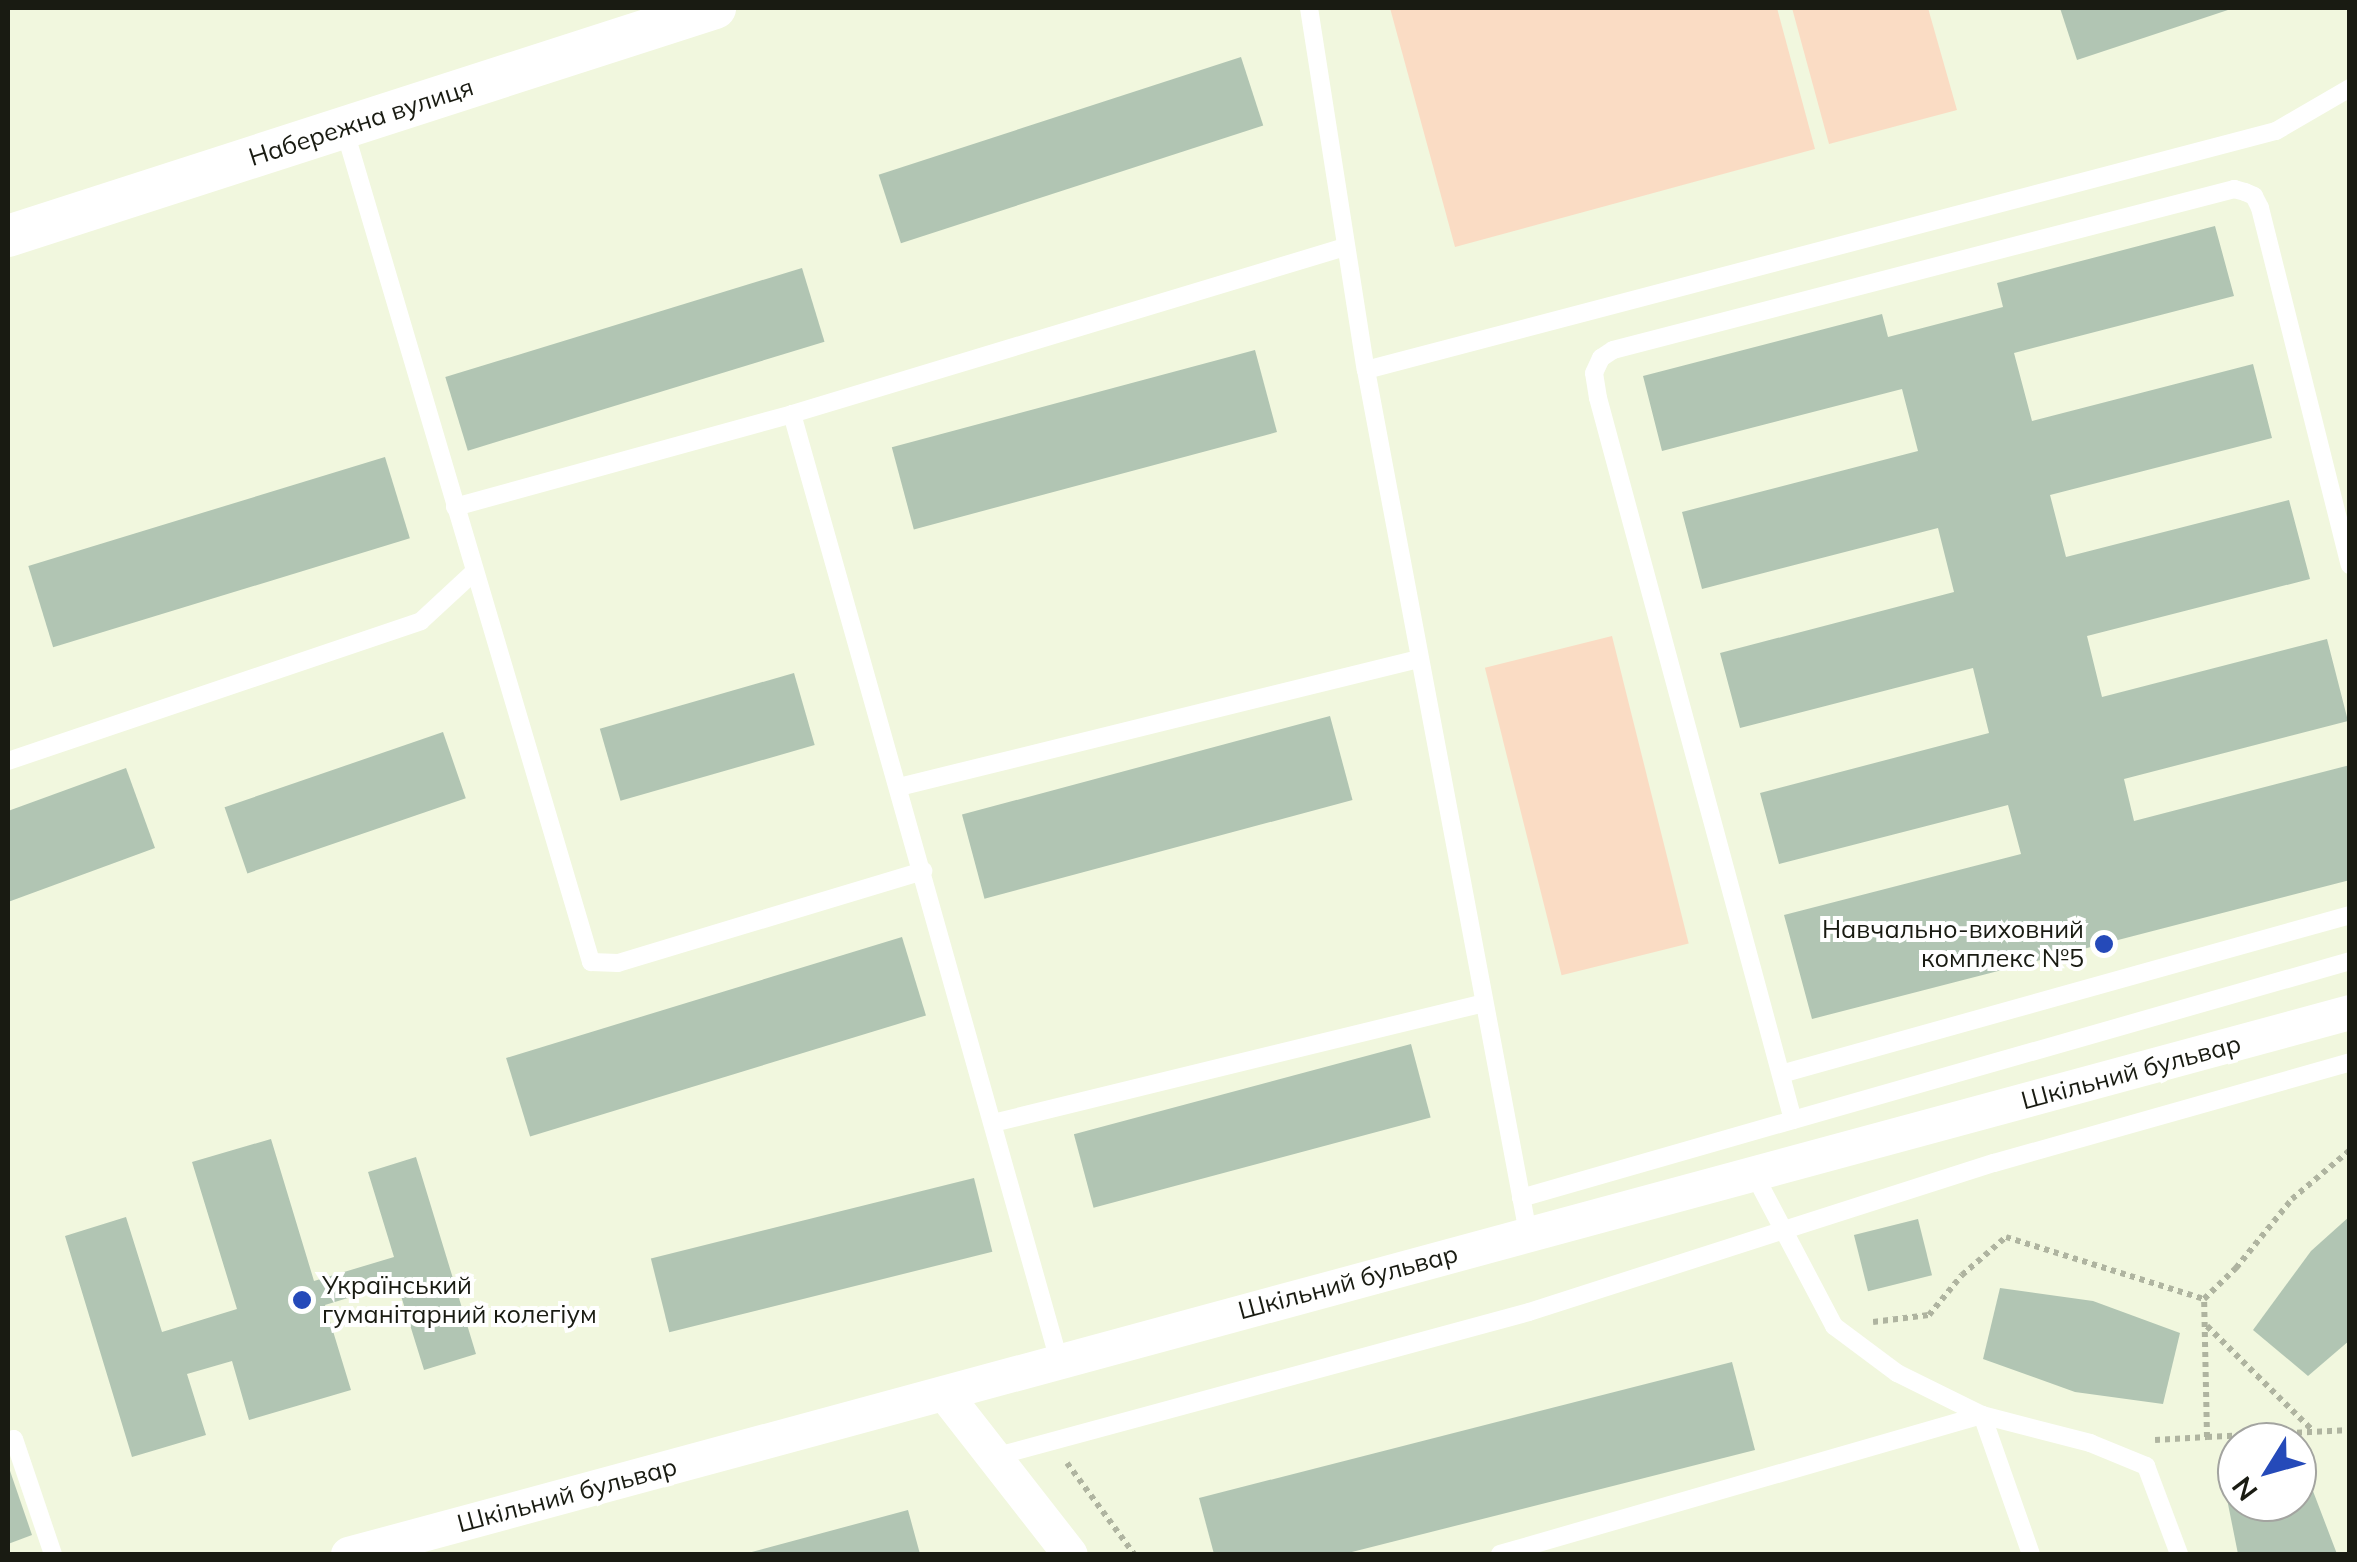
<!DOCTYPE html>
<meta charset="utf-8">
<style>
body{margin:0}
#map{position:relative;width:2357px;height:1562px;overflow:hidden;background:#f1f7de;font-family:Mulish,sans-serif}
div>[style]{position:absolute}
.green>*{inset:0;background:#fadcc4;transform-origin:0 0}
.building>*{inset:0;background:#b1c5b3;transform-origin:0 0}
.path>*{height:6px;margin-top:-3px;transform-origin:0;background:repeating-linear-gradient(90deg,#afb4a0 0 5px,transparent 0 10px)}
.service>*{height:18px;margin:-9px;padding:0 9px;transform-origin:9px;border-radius:9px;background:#fff}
.minor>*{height:35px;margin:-17.5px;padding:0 17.5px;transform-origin:17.5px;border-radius:17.5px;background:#fff}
.tertiary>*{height:42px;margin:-21px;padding:0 21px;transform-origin:21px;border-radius:21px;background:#fff}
.dots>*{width:28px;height:28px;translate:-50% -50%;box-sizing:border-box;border:5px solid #fff;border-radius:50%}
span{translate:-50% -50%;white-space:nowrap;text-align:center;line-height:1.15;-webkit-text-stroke:8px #fff;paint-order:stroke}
.street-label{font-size:25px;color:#191b12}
.poi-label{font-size:25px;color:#191b12}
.right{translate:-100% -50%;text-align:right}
.left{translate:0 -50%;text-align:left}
.frame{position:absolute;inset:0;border:10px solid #191b12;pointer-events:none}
.north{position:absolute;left:2217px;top:1422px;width:100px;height:100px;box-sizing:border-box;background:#fff;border:2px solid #a3a4a0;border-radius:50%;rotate:233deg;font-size:28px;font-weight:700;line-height:40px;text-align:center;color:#191b12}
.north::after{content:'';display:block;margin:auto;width:35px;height:45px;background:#254ab9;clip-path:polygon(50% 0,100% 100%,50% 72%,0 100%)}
</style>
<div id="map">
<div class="green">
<div style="clip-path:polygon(1390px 8px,1777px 8px,1815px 149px,1455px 247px)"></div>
<div style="clip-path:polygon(1792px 8px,1928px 8px,1957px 110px,1829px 144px)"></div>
<div style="left:1612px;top:636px;width:317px;height:131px;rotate:76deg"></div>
</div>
<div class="building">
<div style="clip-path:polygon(2060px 8px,2234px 8px,2077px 60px)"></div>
<div style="left:1241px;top:57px;width:72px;height:381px;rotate:72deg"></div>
<div style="clip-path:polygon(2215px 226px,2234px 296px,2014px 353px,2032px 421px,2253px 364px,2272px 438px,2050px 495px,2066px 557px,2289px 500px,2310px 579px,2087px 636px,2102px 697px,2327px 639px,2348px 721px,2124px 779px,2134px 821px,2350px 765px,2350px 880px,1812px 1019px,1784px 915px,2021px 854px,2008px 805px,1779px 864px,1760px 793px,1989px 733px,1973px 668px,1740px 728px,1720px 653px,1954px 592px,1938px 528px,1702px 589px,1682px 512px,1918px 451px,1902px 389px,1662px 451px,1643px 376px,1882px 314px,1888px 337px,2003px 307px,1997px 283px)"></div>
<div style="left:802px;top:268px;width:77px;height:373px;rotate:73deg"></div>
<div style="left:1255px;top:350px;width:85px;height:376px;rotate:75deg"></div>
<div style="left:385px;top:457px;width:85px;height:373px;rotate:73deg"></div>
<div style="left:794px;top:673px;width:75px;height:202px;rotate:74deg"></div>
<div style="left:1330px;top:716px;width:87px;height:381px;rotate:75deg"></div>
<div style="left:443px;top:732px;width:70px;height:231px;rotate:71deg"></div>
<div style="clip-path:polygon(126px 768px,155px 848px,8px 902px,8px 811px)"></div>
<div style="left:902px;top:937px;width:82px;height:414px;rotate:73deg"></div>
<div style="left:1411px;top:1044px;width:76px;height:349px;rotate:75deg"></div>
<div style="clip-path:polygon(271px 1139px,314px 1281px,394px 1257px,368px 1172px,416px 1157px,476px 1354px,424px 1370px,397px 1283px,325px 1305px,351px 1390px,249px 1420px,232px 1361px,187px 1374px,206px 1435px,132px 1457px,65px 1236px,126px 1217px,162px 1332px,237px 1309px,192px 1162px)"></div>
<div style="left:974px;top:1178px;width:76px;height:333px;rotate:76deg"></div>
<div style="clip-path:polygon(2350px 1216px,2350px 1340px,2308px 1376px,2253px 1330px,2311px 1251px)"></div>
<div style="left:1918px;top:1219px;width:58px;height:66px;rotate:76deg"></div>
<div style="clip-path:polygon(2000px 1288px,2093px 1301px,2180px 1333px,2163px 1404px,2075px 1392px,1983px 1359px)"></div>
<div style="clip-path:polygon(1732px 1362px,1755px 1450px,1344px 1554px,1214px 1554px,1199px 1498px)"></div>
<div style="clip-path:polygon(2300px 1457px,2337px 1554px,2238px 1554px,2223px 1479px,2237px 1475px,2237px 1502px,2297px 1502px)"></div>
<div style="clip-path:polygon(8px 1465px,32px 1535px,8px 1544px)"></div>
<div style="clip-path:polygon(908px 1510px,920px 1554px,748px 1554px,748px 1553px)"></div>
</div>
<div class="path">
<div style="left:1873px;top:1322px;width:56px;rotate:-7.1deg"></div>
<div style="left:1929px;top:1315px;width:52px;rotate:-50.5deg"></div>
<div style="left:1962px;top:1275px;width:58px;rotate:-40.8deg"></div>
<div style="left:2006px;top:1237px;width:207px;rotate:17.4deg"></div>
<div style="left:2207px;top:1326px;width:146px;rotate:44.7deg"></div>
<div style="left:2207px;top:1437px;width:143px;rotate:-2.8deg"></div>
<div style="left:2155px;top:1440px;width:52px;rotate:-3.3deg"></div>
<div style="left:2207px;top:1437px;width:138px;rotate:-91.2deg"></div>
<div style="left:2204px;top:1299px;width:45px;rotate:-44.1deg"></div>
<div style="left:2236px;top:1268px;width:89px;rotate:-50.9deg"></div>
<div style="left:2292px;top:1199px;width:76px;rotate:-40.2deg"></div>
<div style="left:1067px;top:1463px;width:113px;rotate:53.6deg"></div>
</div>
<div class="service">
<div style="left:1309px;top:8px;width:366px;rotate:81.1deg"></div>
<div style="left:1366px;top:370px;width:878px;rotate:79.37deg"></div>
<div style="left:344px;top:128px;width:870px;rotate:73.5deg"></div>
<div style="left:591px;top:962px;width:27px;rotate:2deg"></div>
<div style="left:618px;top:963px;width:319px;rotate:-16.8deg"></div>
<div style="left:1366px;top:370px;width:941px;rotate:-14.72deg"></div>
<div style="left:2276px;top:131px;width:86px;rotate:-30.2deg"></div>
<div style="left:792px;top:414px;width:984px;rotate:74.25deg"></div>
<div style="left:455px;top:507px;width:350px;rotate:-15.4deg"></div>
<div style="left:792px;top:414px;width:578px;rotate:-16.8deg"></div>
<div style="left:8px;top:761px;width:436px;rotate:-18.7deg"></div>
<div style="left:421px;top:621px;width:72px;rotate:-42.8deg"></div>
<div style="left:899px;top:787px;width:535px;rotate:-13.85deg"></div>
<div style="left:1781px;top:1074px;width:591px;rotate:-15.61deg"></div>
<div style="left:1793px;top:1120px;width:579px;rotate:-15.93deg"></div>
<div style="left:993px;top:1123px;width:505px;rotate:-13.73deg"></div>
<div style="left:1755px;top:1176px;width:170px;rotate:62.2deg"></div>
<div style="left:1834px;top:1326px;width:79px;rotate:36.7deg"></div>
<div style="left:1897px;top:1373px;width:95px;rotate:26.3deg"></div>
<div style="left:1982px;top:1415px;width:112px;rotate:14.5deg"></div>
<div style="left:2090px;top:1443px;width:61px;rotate:22.3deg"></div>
<div style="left:2146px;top:1466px;width:94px;rotate:69.4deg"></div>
<div style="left:1521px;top:1198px;width:283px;rotate:-16deg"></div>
<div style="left:1793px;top:1120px;width:748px;rotate:-105.11deg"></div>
<div style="left:1598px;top:398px;width:25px;rotate:-99deg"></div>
<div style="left:1594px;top:373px;width:17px;rotate:-65deg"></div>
<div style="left:1601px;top:358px;width:14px;rotate:-34deg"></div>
<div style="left:1613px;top:350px;width:642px;rotate:-14.53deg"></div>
<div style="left:2234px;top:189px;width:11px;rotate:15deg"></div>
<div style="left:2245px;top:192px;width:10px;rotate:24deg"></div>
<div style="left:2254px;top:196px;width:13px;rotate:63deg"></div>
<div style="left:2260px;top:208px;width:368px;rotate:75.9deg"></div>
<div style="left:8px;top:1441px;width:6px;rotate:-18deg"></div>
<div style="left:14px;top:1439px;width:121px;rotate:71.3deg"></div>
<div style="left:994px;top:1457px;width:554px;rotate:-15.16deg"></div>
<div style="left:1529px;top:1312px;width:488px;rotate:-17.8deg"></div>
<div style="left:1994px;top:1163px;width:370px;rotate:-15.8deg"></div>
<div style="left:1500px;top:1554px;width:502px;rotate:-16.09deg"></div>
<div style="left:1982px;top:1415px;width:147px;rotate:70.6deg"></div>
</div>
<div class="minor">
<div style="left:944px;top:1393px;width:204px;rotate:52deg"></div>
<div style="left:348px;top:1554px;width:2074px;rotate:-15.15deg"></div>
</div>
<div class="tertiary">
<div style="left:8px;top:236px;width:743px;rotate:-17.87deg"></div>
</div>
<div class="dots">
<div style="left:2104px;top:944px;background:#254ab9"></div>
<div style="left:302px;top:1300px;background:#254ab9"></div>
</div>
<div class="street-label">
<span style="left:361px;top:122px;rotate:-18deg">Набережна вулиця</span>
<span style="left:2131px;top:1072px;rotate:-15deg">Шкільний бульвар</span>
<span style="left:1348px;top:1282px;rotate:-15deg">Шкільний бульвар</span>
<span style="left:567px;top:1495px;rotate:-15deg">Шкільний бульвар</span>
</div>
<div class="poi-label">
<span class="right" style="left:2084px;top:944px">Навчально-виховний<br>комплекс №5</span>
<span class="left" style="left:322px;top:1300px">Український<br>гуманітарний колегіум</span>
</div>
<div class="frame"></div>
<div class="north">N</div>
</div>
